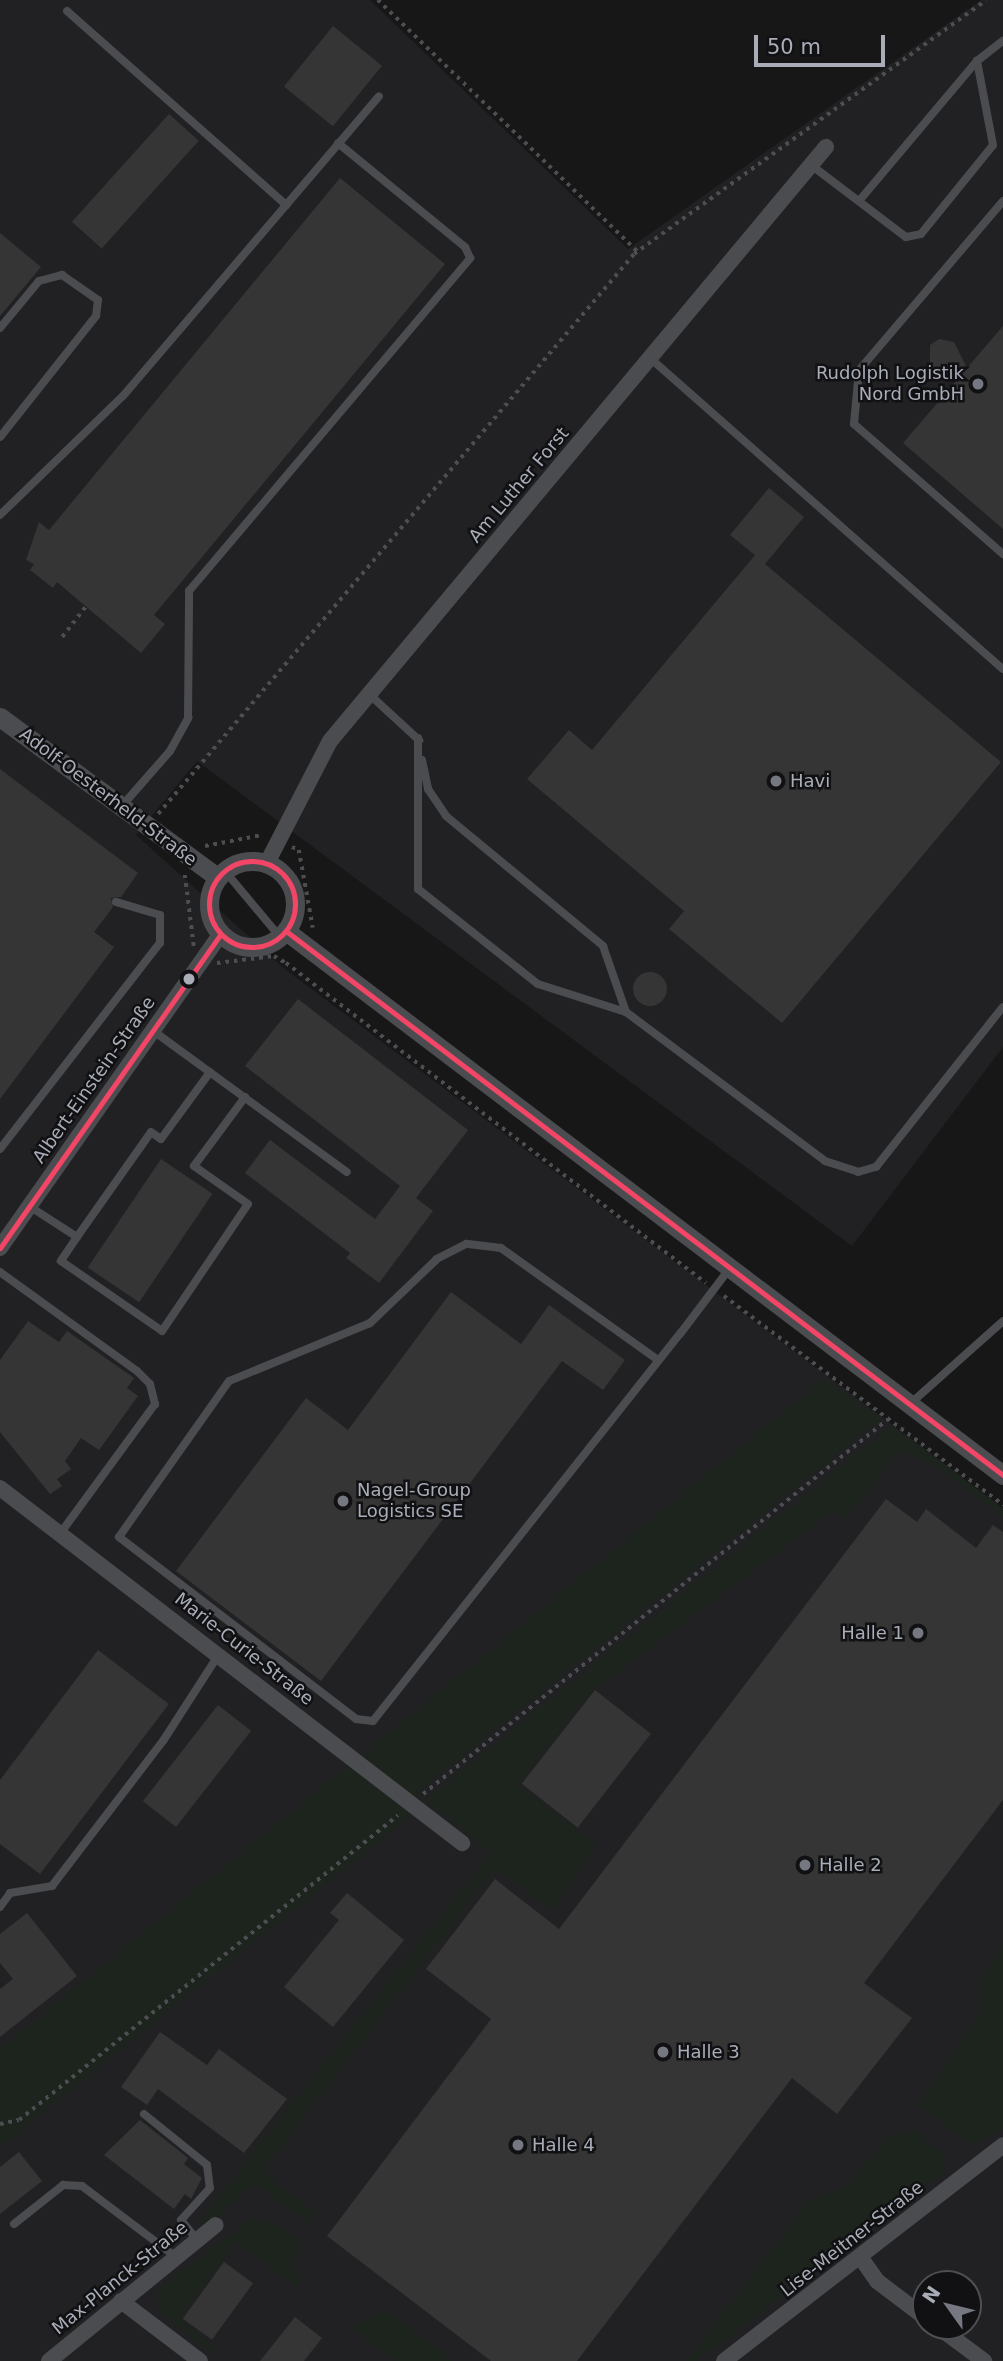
<!DOCTYPE html>
<meta charset="utf-8">
<style>
body{margin:0}
#map{position:relative;width:1003px;height:2361px;overflow:hidden;background:#171717;font-family:"DejaVu Sans",sans-serif}
div>[style]{position:absolute}
.built>*{inset:0;background:#212123}
.green>*{inset:0;background:#1d241e}
.building>*{inset:0;background:#353536;transform-origin:0 0}
.round{border-radius:50%}
.path>*{height:3.5px;margin-top:-1.75px;transform-origin:0;background:repeating-linear-gradient(90deg,#4d4e52 0 3.5px,transparent 0 8.5px)}
.service>*{height:8px;margin:-4px;padding:0 4px;transform-origin:4px;border-radius:4px;background:#4b4c50}
.minor>*{height:16px;margin:-8px;padding:0 8px;transform-origin:8px;border-radius:8px;background:#4b4c50}
.tertiary>*{height:19px;margin:-9.5px;padding:0 9.5px;transform-origin:9.5px;border-radius:9.5px;background:#4b4c50}
.tertiary>.ring{margin:-9.5px;padding:0;box-sizing:content-box;background:none;border:19px solid #4b4c50;border-radius:50%}
.bus-1>*{height:5px;margin:-2.5px;padding:0 2.5px;transform-origin:2.5px;border-radius:2.5px;background:#f34667}
.bus-1>.ring{margin:-2.5px;padding:0;box-sizing:content-box;background:none;border:5px solid #f34667;border-radius:50%}
.dots>*{width:19px;height:19px;translate:-50% -50%;box-sizing:border-box;border:4px solid #111113;border-radius:50%}
span{translate:-50% -50%;white-space:nowrap;text-align:center;line-height:1.15;-webkit-text-stroke:5px #111113;paint-order:stroke}
.poi-label{font-size:18px;color:#a8adb8}
.right{translate:-100% -50%;text-align:right}
.left{translate:0 -50%;text-align:left}
.street-label{font-size:18px;color:#a8adb8}
.north{position:absolute;left:912px;top:2270px;width:70px;height:70px;box-sizing:border-box;background:#111113;border:2px solid #4d4f55;border-radius:50%;rotate:304deg;font-size:19px;font-weight:700;line-height:28px;text-align:center;color:#a8adb8}
.north::after{content:'';display:block;margin:auto;width:24px;height:32px;background:#757880;clip-path:polygon(50% 0,100% 100%,50% 72%,0 100%)}
.scale{position:absolute;left:754px;top:35px;width:131px;height:32px;box-sizing:border-box;border:4px solid #a8adb8;border-top:0;padding-left:9px;font-size:21px;line-height:24px;white-space:nowrap;color:#a8adb8;-webkit-text-stroke:5px #111113;paint-order:stroke}
</style>
<div id="map">
<div class="built">
<div style="clip-path:polygon(evenodd,0 0,370px 0,628px 249px,981px 0,1003px 0,1003px 1047px,852px 1246px,197px 761px,136px 835px,285px 969px,1003px 1508px,1003px 2361px,0 2361px,0 0,926px 2284px,968px 2284px,968px 2326px,926px 2326px,926px 2284px)"></div>
</div>
<div class="green">
<div style="clip-path:polygon(825px 1378px,881px 1419px,419px 1791px,408px 1818px,0 2147px,0 2049px)"></div>
<div style="clip-path:polygon(892px 1425px,1003px 1509px,1003px 1517px,931px 1462px,899px 1452px,846px 1519px,834px 1511px,585px 1698px,518px 1784px,597px 1846px,551px 1910px,495px 1868px,262px 2171px,314px 2211px,306px 2222px,255px 2184px,208px 2224px,201px 2219px,491px 1853px,425px 1800px)"></div>
<div style="clip-path:polygon(1003px 1944px,1003px 2127px,971px 2146px,918px 2103px,982px 2009px,982px 1976px)"></div>
<div style="clip-path:polygon(915px 2132px,944px 2155px,945px 2171px,697px 2361px,687px 2361px,811px 2198px,845px 2188px,888px 2137px)"></div>
<div style="clip-path:polygon(250px 2220px,274px 2223px,301px 2244px,291px 2264px,300px 2282px,296px 2288px,235px 2242px,180px 2319px,216px 2348px,216px 2356px,159px 2311px,156px 2291px)"></div>
<div style="clip-path:polygon(380px 2311px,390px 2314px,452px 2361px,394px 2361px,349px 2328px)"></div>
</div>
<div class="building">
<div style="left:333px;top:26px;width:63px;height:78px;rotate:39deg"></div>
<div style="left:169px;top:114px;width:40px;height:145px;rotate:42deg"></div>
<div style="clip-path:polygon(340px 178px,445px 264px,154px 615px,165px 624px,141px 653px,57px 582px,53px 588px,30px 570px,34px 564px,26px 560px,39px 522px,49px 530px)"></div>
<div style="clip-path:polygon(0 233px,41px 267px,0 316px)"></div>
<div style="clip-path:polygon(1003px 326px,1003px 529px,903px 443px,958px 379px,930px 366px,930px 345px,939px 339px,954px 342px,967px 368px)"></div>
<div style="clip-path:polygon(769px 488px,804px 517px,765px 564px,1001px 762px,782px 1023px,669px 929px,684px 911px,527px 779px,569px 730px,592px 750px,755px 555px,730px 535px)"></div>
<div style="clip-path:polygon(0 769px,138px 873px,121px 897px,111px 898px,113px 907px,94px 932px,114px 947px,0 1099px)"></div>
<div class="round" style="left:633px;top:972px;width:34px;height:34px"></div>
<div style="clip-path:polygon(298px 999px,468px 1130px,416px 1198px,433px 1211px,379px 1283px,346px 1258px,350px 1253px,245px 1173px,270px 1140px,375px 1219px,400px 1186px,245px 1066px)"></div>
<div style="left:161px;top:1159px;width:62px;height:131px;rotate:34deg"></div>
<div style="clip-path:polygon(451px 1292px,521px 1344px,549px 1305px,625px 1360px,603px 1390px,562px 1361px,321px 1681px,176px 1571px,306px 1398px,348px 1430px)"></div>
<div style="clip-path:polygon(28px 1321px,59px 1342px,67px 1331px,134px 1378px,127px 1388px,138px 1396px,99px 1450px,81px 1438px,65px 1461px,71px 1469px,57px 1479px,62px 1486px,50px 1494px,0 1432px,0 1360px)"></div>
<div style="clip-path:polygon(886px 1499px,917px 1522px,926px 1509px,976px 1548px,993px 1525px,1003px 1532px,1003px 1800px,864px 1983px,912px 2018px,837px 2114px,792px 2078px,577px 2361px,491px 2361px,327px 2236px,491px 2019px,426px 1969px,495px 1879px,559px 1929px)"></div>
<div style="clip-path:polygon(98px 1650px,169px 1704px,40px 1874px,0 1844px,0 1780px)"></div>
<div style="left:595px;top:1690px;width:71px;height:119px;rotate:38deg"></div>
<div style="left:218px;top:1705px;width:42px;height:122px;rotate:38deg"></div>
<div style="clip-path:polygon(347px 1893px,404px 1940px,333px 2027px,284px 1987px,339px 1920px,330px 1913px)"></div>
<div style="clip-path:polygon(27px 1913px,77px 1976px,0 2037px,0 1989px,13px 1979px,0 1963px,0 1934px)"></div>
<div style="clip-path:polygon(160px 2032px,207px 2065px,219px 2049px,287px 2099px,244px 2153px,158px 2089px,147px 2105px,121px 2087px)"></div>
<div style="clip-path:polygon(140px 2120px,188px 2158px,184px 2164px,202px 2178px,191px 2199px,185px 2194px,174px 2209px,104px 2155px)"></div>
<div style="clip-path:polygon(19px 2152px,42px 2181px,0 2214px,0 2167px)"></div>
<div style="left:224px;top:2262px;width:36px;height:70px;rotate:36deg"></div>
<div style="clip-path:polygon(295px 2317px,322px 2338px,304px 2361px,260px 2361px)"></div>
</div>
<div class="path">
<div style="left:378px;top:0;width:362px;rotate:44.1deg"></div>
<div style="left:62px;top:637px;width:41px;rotate:-52deg"></div>
<div style="left:158px;top:814px;width:735px;rotate:-49.64deg"></div>
<div style="left:634px;top:254px;width:434px;rotate:-35.8deg"></div>
<div style="left:205px;top:846px;width:58px;rotate:-10.9deg"></div>
<div style="left:292px;top:847px;width:8px;rotate:23deg"></div>
<div style="left:299px;top:850px;width:79px;rotate:79.8deg"></div>
<div style="left:185px;top:875px;width:72px;rotate:82.8deg"></div>
<div style="left:217px;top:963px;width:57px;rotate:-7deg"></div>
<div style="left:274px;top:956px;width:14px;rotate:30deg"></div>
<div style="left:286px;top:963px;width:528px;rotate:37.3deg"></div>
<div style="left:724px;top:1296px;width:349px;rotate:36.8deg"></div>
<div style="left:423px;top:1794px;width:597px;rotate:-38.88deg"></div>
<div style="left:0;top:2124px;width:19px;rotate:-12deg"></div>
<div style="left:19px;top:2120px;width:486px;rotate:-38.8deg"></div>
</div>
<div class="service">
<div style="left:67px;top:11px;width:293px;rotate:41.5deg"></div>
<div style="left:811px;top:165px;width:119px;rotate:37.2deg"></div>
<div style="left:906px;top:237px;width:15px;rotate:-11deg"></div>
<div style="left:921px;top:234px;width:114px;rotate:-51deg"></div>
<div style="left:993px;top:145px;width:86px;rotate:-100.8deg"></div>
<div style="left:859px;top:201px;width:183px;rotate:-49.9deg"></div>
<div style="left:977px;top:61px;width:33px;rotate:-38deg"></div>
<div style="left:1003px;top:201px;width:222px;rotate:130.4deg"></div>
<div style="left:859px;top:370px;width:54px;rotate:95.3deg"></div>
<div style="left:854px;top:424px;width:198px;rotate:41.1deg"></div>
<div style="left:0;top:328px;width:61px;rotate:-50.3deg"></div>
<div style="left:39px;top:281px;width:24px;rotate:-15deg"></div>
<div style="left:62px;top:275px;width:44px;rotate:34.8deg"></div>
<div style="left:98px;top:300px;width:16px;rotate:97deg"></div>
<div style="left:96px;top:316px;width:154px;rotate:128.4deg"></div>
<div style="left:650px;top:358px;width:470px;rotate:41.4deg"></div>
<div style="left:0;top:515px;width:171px;rotate:-44.1deg"></div>
<div style="left:123px;top:396px;width:394px;rotate:-49.5deg"></div>
<div style="left:370px;top:695px;width:67px;rotate:42.6deg"></div>
<div style="left:418px;top:738px;width:151px;rotate:90deg"></div>
<div style="left:418px;top:889px;width:153px;rotate:38.4deg"></div>
<div style="left:538px;top:984px;width:92px;rotate:17.7deg"></div>
<div style="left:626px;top:1012px;width:249px;rotate:36.8deg"></div>
<div style="left:825px;top:1161px;width:35px;rotate:18deg"></div>
<div style="left:858px;top:1172px;width:19px;rotate:-16deg"></div>
<div style="left:876px;top:1167px;width:204px;rotate:-51.6deg"></div>
<div style="left:422px;top:760px;width:30px;rotate:78deg"></div>
<div style="left:428px;top:789px;width:32px;rotate:56deg"></div>
<div style="left:446px;top:816px;width:204px;rotate:39.6deg"></div>
<div style="left:603px;top:946px;width:70px;rotate:70.8deg"></div>
<div style="left:121px;top:807px;width:74px;rotate:-48.8deg"></div>
<div style="left:170px;top:751px;width:38px;rotate:-61deg"></div>
<div style="left:188px;top:718px;width:127px;rotate:-89.5deg"></div>
<div style="left:189px;top:591px;width:436px;rotate:-49.8deg"></div>
<div style="left:470px;top:258px;width:12px;rotate:-114deg"></div>
<div style="left:465px;top:247px;width:164px;rotate:-140.7deg"></div>
<div style="left:224px;top:870px;width:87px;rotate:50.1deg"></div>
<div style="left:152px;top:1030px;width:241px;rotate:36.1deg"></div>
<div style="left:0;top:1149px;width:261px;rotate:-52.2deg"></div>
<div style="left:160px;top:943px;width:28px;rotate:-90deg"></div>
<div style="left:160px;top:915px;width:46px;rotate:-163.5deg"></div>
<div style="left:29px;top:1206px;width:57px;rotate:32.9deg"></div>
<div style="left:77px;top:1237px;width:29px;rotate:124deg"></div>
<div style="left:61px;top:1261px;width:123px;rotate:34.7deg"></div>
<div style="left:162px;top:1331px;width:153px;rotate:-55.9deg"></div>
<div style="left:248px;top:1204px;width:66px;rotate:-144.9deg"></div>
<div style="left:194px;top:1166px;width:86px;rotate:-53.5deg"></div>
<div style="left:77px;top:1237px;width:128px;rotate:-54.8deg"></div>
<div style="left:151px;top:1132px;width:12px;rotate:35deg"></div>
<div style="left:161px;top:1139px;width:83px;rotate:-53.8deg"></div>
<div style="left:0;top:1272px;width:169px;rotate:35.9deg"></div>
<div style="left:137px;top:1371px;width:18px;rotate:45deg"></div>
<div style="left:150px;top:1384px;width:21px;rotate:76deg"></div>
<div style="left:155px;top:1404px;width:161px;rotate:126.2deg"></div>
<div style="left:658px;top:1360px;width:193px;rotate:-144.5deg"></div>
<div style="left:501px;top:1248px;width:35px;rotate:-173deg"></div>
<div style="left:466px;top:1244px;width:33px;rotate:153deg"></div>
<div style="left:437px;top:1259px;width:93px;rotate:136.3deg"></div>
<div style="left:370px;top:1323px;width:152px;rotate:157.6deg"></div>
<div style="left:229px;top:1381px;width:191px;rotate:125.2deg"></div>
<div style="left:119px;top:1537px;width:299px;rotate:37.5deg"></div>
<div style="left:356px;top:1719px;width:17px;rotate:7deg"></div>
<div style="left:373px;top:1721px;width:494px;rotate:-51.6deg"></div>
<div style="left:680px;top:1334px;width:83px;rotate:-52.9deg"></div>
<div style="left:911px;top:1403px;width:123px;rotate:-41.7deg"></div>
<div style="left:0;top:1907px;width:17px;rotate:-54deg"></div>
<div style="left:10px;top:1893px;width:43px;rotate:-9.5deg"></div>
<div style="left:52px;top:1886px;width:183px;rotate:-52.6deg"></div>
<div style="left:163px;top:1741px;width:103px;rotate:-57.2deg"></div>
<div style="left:144px;top:2114px;width:81px;rotate:39deg"></div>
<div style="left:207px;top:2165px;width:23px;rotate:83deg"></div>
<div style="left:210px;top:2188px;width:43px;rotate:132.2deg"></div>
<div style="left:181px;top:2220px;width:26px;rotate:51deg"></div>
<div style="left:14px;top:2224px;width:63px;rotate:-38.5deg"></div>
<div style="left:63px;top:2185px;width:19px;rotate:3deg"></div>
<div style="left:82px;top:2186px;width:118px;rotate:37.1deg"></div>
</div>
<div class="minor">
<div style="left:267px;top:863px;width:137px;rotate:-62.7deg"></div>
<div style="left:330px;top:741px;width:774px;rotate:-50.14deg"></div>
<div style="left:0;top:1248px;width:383px;rotate:-54.9deg"></div>
<div style="left:0;top:1488px;width:583px;rotate:37.54deg"></div>
<div style="left:861px;top:2258px;width:28px;rotate:55deg"></div>
<div style="left:877px;top:2281px;width:61px;rotate:37.1deg"></div>
<div style="left:121px;top:2301px;width:99px;rotate:37.2deg"></div>
<div style="left:937px;top:2326px;width:59px;rotate:36.7deg"></div>
<div style="left:49px;top:2361px;width:215px;rotate:-39.2deg"></div>
<div style="left:724px;top:2361px;width:353px;rotate:-37.7deg"></div>
</div>
<div class="tertiary">
<div style="left:0;top:717px;width:270px;rotate:36.4deg"></div>
<div class="ring" style="left:209px;top:861px;width:67px;height:67px"></div>
<div style="left:286px;top:931px;width:900px;rotate:37.19deg"></div>
</div>
<div class="bus-1">
<div class="ring" style="left:209px;top:861px;width:81px;height:81px"></div>
<div style="left:286px;top:931px;width:900px;rotate:37.19deg"></div>
<div style="left:0;top:1248px;width:383px;rotate:-54.9deg"></div>
</div>
<div class="dots">
<div style="left:978px;top:384px;background:#757880"></div>
<div style="left:776px;top:781px;background:#757880"></div>
<div style="left:189px;top:979px;background:#a8adb8"></div>
<div style="left:343px;top:1501px;background:#757880"></div>
<div style="left:918px;top:1633px;background:#757880"></div>
<div style="left:805px;top:1865px;background:#757880"></div>
<div style="left:663px;top:2052px;background:#757880"></div>
<div style="left:518px;top:2145px;background:#757880"></div>
</div>
<div class="poi-label">
<span class="right" style="left:964px;top:384px">Rudolph Logistik<br>Nord GmbH</span>
<span class="left" style="left:790px;top:781px">Havi</span>
<span class="left" style="left:357px;top:1501px">Nagel-Group<br>Logistics SE</span>
<span class="right" style="left:904px;top:1633px">Halle 1</span>
<span class="left" style="left:819px;top:1865px">Halle 2</span>
<span class="left" style="left:677px;top:2052px">Halle 3</span>
<span class="left" style="left:532px;top:2145px">Halle 4</span>
</div>
<div class="street-label">
<span style="left:519px;top:485px;rotate:-50deg">Am Luther Forst</span>
<span style="left:108px;top:797px;rotate:37deg">Adolf-Oesterheld-Straße</span>
<span style="left:94px;top:1080px;rotate:-55deg">Albert-Einstein-Straße</span>
<span style="left:244px;top:1649px;rotate:38deg">Marie-Curie-Straße</span>
<span style="left:852px;top:2239px;rotate:-38deg">Lise-Meitner-Straße</span>
<span style="left:120px;top:2278px;rotate:-39deg">Max-Planck-Straße</span>
</div>
<div class="north">N</div>
<div class="scale">50 m</div>
</div>
